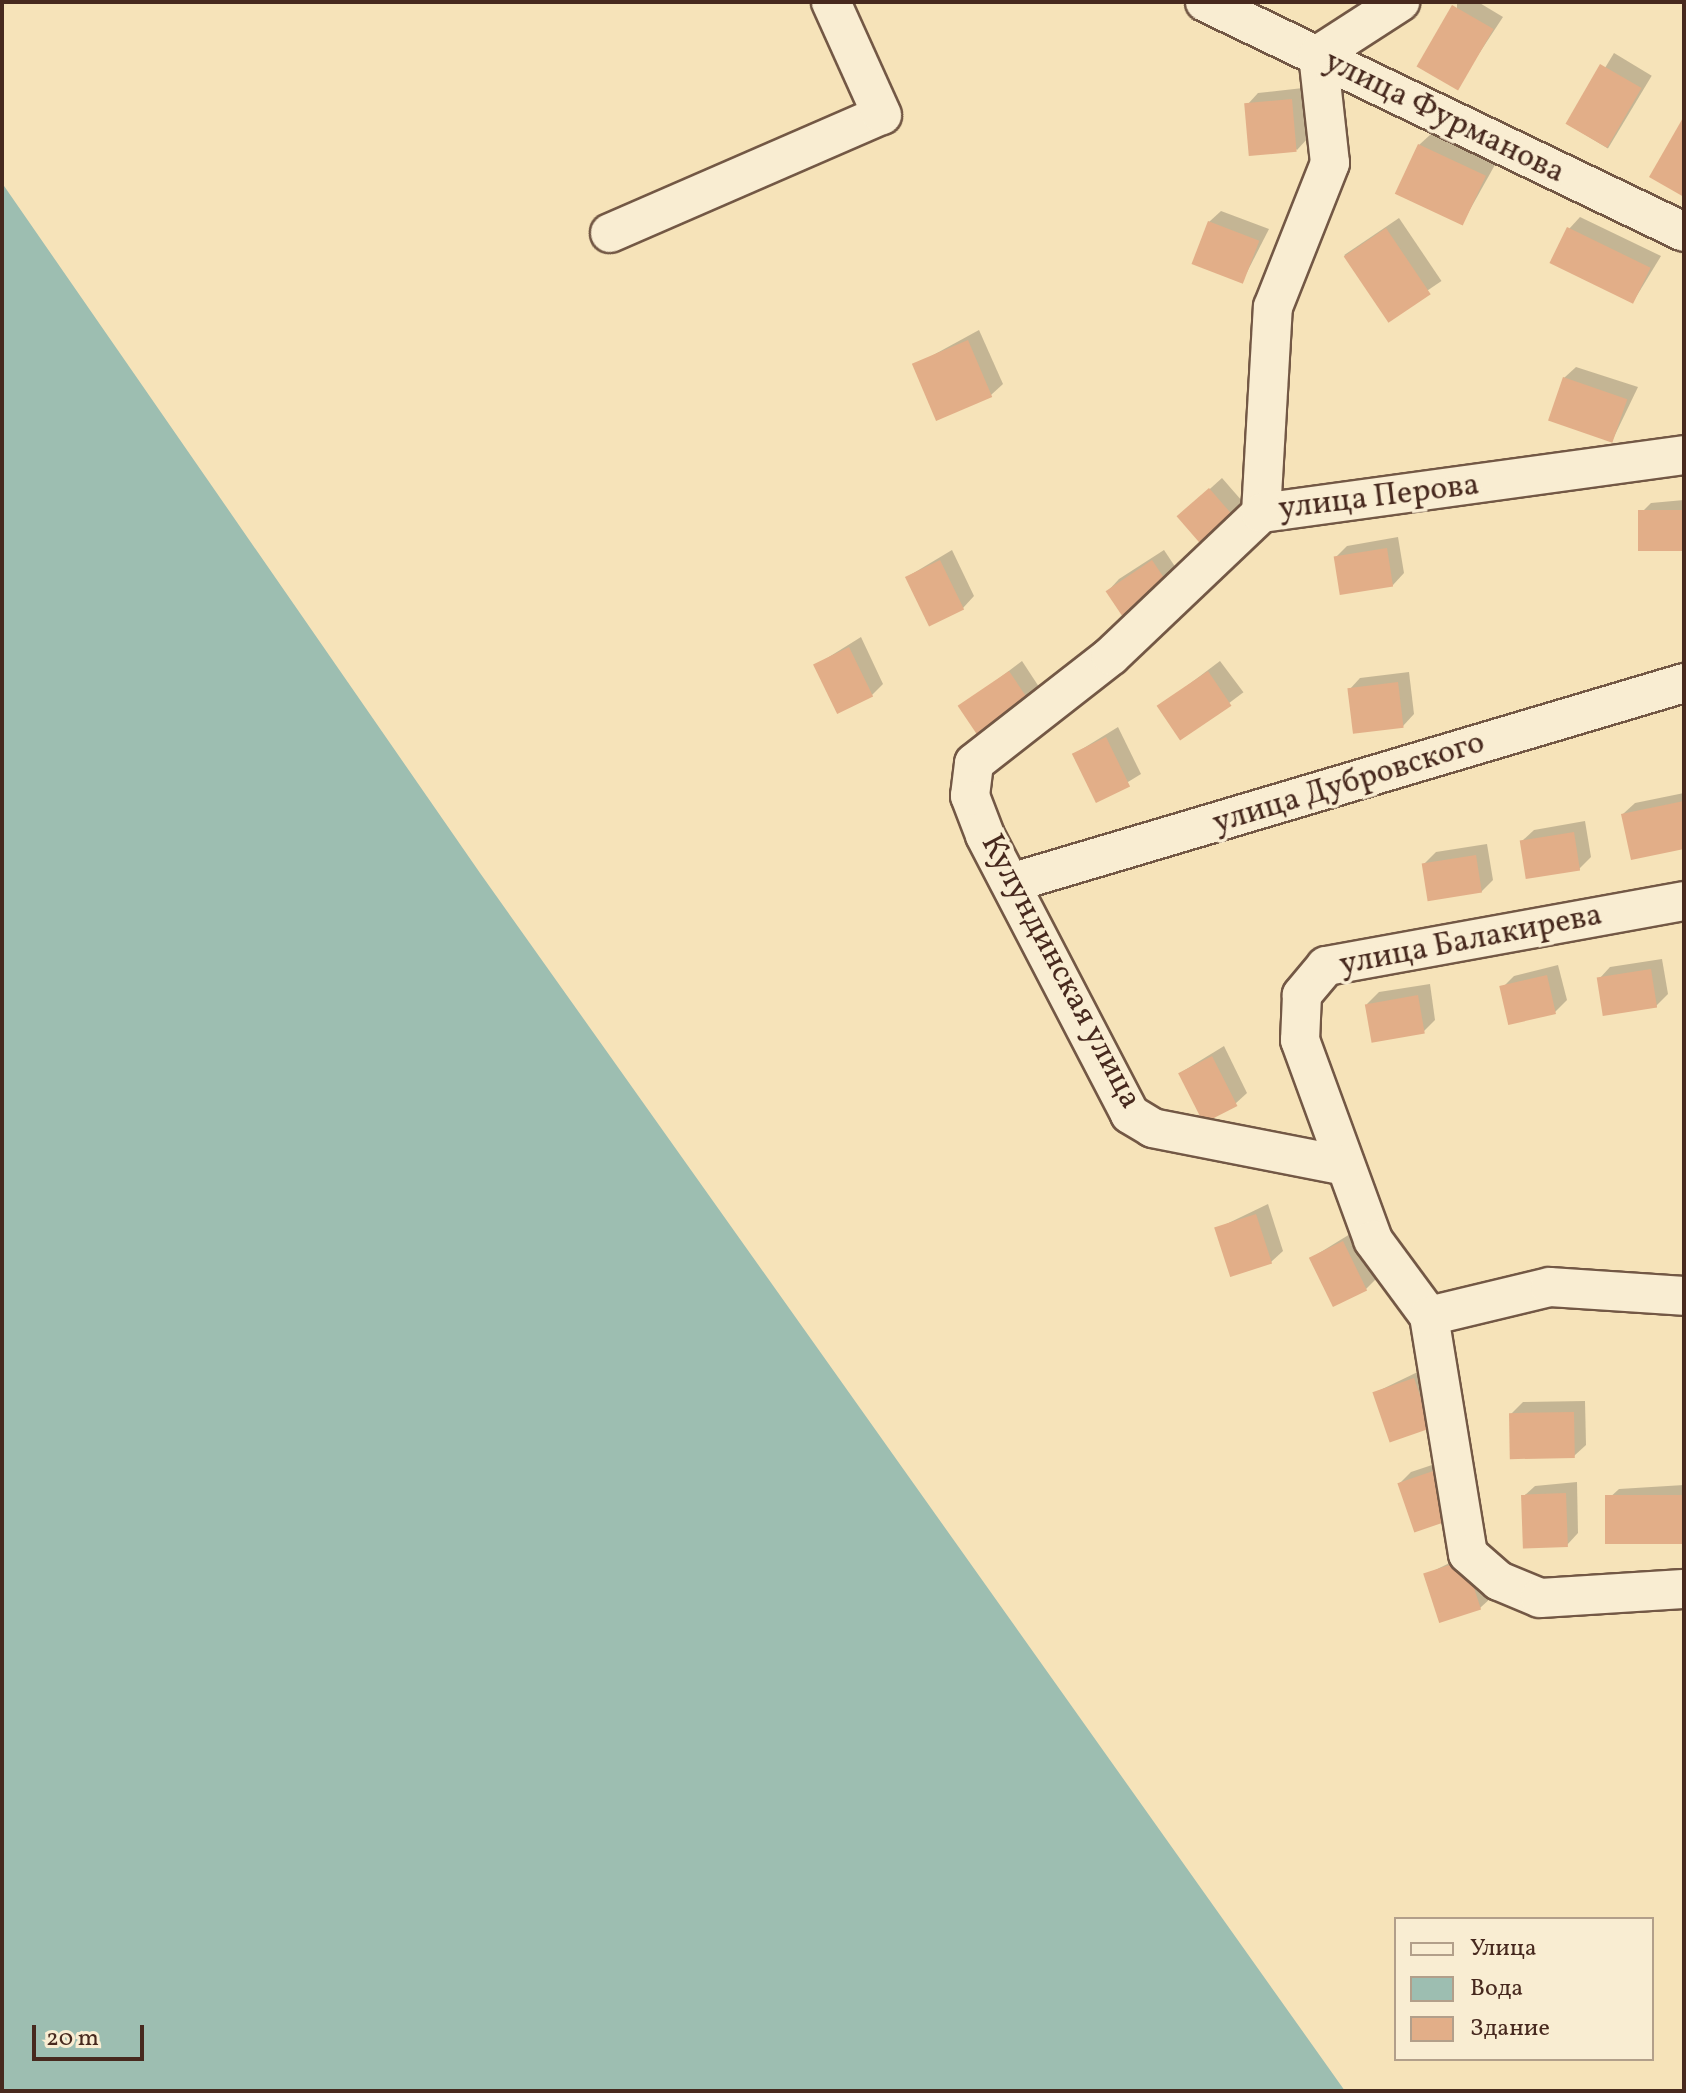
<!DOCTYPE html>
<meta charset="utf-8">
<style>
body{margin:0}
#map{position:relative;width:1686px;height:2093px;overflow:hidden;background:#f6e3b9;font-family:Vollkorn,serif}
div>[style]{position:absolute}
.water>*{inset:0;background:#9dbeb1}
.shadow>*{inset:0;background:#0003;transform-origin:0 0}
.building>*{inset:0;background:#e2ae88;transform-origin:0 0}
.roads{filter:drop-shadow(2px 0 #735845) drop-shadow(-2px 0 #735845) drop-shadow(0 2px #735845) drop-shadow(0 -2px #735845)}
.minor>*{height:38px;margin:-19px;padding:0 19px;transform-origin:19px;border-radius:19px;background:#f9edd2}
span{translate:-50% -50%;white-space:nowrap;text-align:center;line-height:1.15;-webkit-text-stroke:7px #f9edd2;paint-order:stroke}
.street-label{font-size:32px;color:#47291e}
.frame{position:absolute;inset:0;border:4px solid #47291e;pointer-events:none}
.legend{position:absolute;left:1394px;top:1917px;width:260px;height:144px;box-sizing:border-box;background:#f9edd2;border:2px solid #b29f8a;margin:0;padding:10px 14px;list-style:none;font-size:24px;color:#47291e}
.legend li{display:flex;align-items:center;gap:16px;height:40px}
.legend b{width:40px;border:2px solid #b29f8a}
.scale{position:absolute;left:32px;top:2025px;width:112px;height:36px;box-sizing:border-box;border:4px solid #47291e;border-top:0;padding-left:10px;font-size:24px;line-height:28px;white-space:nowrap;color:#47291e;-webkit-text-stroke:6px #f9edd2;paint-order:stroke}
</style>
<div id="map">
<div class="water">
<div style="clip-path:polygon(2px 183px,480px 873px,1345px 2091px,2px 2091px)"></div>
</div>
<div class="shadow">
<div style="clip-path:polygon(1457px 2px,1478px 2px,1503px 17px,1457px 87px)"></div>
<div style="left:1614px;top:53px;width:44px;height:85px;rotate:31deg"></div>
<div style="clip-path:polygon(1303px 88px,1308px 138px,1297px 150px,1247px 105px,1258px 93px)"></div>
<div style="clip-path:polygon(1431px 134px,1496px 163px,1463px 222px,1419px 145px)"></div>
<div style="clip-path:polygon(1221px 211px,1269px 229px,1242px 282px,1209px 222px)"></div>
<div style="clip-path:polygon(1580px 217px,1661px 256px,1633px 302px,1569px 229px)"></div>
<div style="left:1399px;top:218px;width:76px;height:66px;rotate:56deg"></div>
<div style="clip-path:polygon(979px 330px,1003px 384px,991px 395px,915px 365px)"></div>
<div style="clip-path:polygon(1576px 367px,1638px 387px,1613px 439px,1564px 378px)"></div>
<div style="clip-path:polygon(1222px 478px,1249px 509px,1238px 520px,1191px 506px)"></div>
<div style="clip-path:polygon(1684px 500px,1684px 549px,1640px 514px,1651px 503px)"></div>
<div style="clip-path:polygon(1398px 537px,1404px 573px,1393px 585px,1336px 557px,1347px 546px)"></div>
<div style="clip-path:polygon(952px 550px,974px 596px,963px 608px,907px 577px)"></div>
<div style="clip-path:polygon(1164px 550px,1184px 580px,1108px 591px,1119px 579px)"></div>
<div style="clip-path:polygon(861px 637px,883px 684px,872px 695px,816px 665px)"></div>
<div style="clip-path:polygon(1022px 661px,1043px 693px,1032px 705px,961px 707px)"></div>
<div style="left:1220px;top:661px;width:39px;height:76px;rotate:53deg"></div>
<div style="clip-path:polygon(1409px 672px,1414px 714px,1403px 726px,1349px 690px,1360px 678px)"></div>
<div style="clip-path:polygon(1118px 727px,1141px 774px,1097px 801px,1074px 754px)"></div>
<div style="clip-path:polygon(1684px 793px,1684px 847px,1623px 814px,1635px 803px)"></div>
<div style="clip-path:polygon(1585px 821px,1591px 857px,1579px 869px,1522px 841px,1534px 830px)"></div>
<div style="clip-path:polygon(1487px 844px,1493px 880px,1481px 892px,1424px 864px,1436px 852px)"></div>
<div style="clip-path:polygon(1662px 959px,1668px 994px,1656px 1006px,1599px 979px,1610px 967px)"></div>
<div style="clip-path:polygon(1558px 965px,1567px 1000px,1555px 1012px,1503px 987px,1514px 976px)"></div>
<div style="clip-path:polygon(1430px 984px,1435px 1020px,1424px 1031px,1367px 1004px,1379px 992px)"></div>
<div style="clip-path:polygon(1224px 1046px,1247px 1093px,1235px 1104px,1180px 1073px)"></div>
<div style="clip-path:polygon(1268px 1204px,1283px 1251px,1271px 1262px,1216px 1229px)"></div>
<div style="clip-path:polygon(1355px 1231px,1378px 1277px,1366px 1289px,1311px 1258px)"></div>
<div style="clip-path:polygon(1426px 1368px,1430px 1427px,1374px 1393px)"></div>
<div style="clip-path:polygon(1585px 1401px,1586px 1445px,1574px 1456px,1511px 1414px,1523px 1402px)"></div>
<div style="clip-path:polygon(1450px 1459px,1466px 1505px,1399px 1484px,1411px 1472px)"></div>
<div style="clip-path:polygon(1577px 1482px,1578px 1533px,1567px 1545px,1523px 1497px,1535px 1486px)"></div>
<div style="clip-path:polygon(1684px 1485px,1684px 1542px,1607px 1500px,1619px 1489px)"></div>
<div style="clip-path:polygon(1476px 1550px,1492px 1597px,1480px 1608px,1425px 1575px)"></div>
</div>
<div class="building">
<div style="left:1452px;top:5px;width:48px;height:71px;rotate:30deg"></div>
<div style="left:1600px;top:64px;width:48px;height:69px;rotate:30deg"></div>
<div style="left:1292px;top:99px;width:53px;height:48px;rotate:85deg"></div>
<div style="clip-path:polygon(1684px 116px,1684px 197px,1649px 177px)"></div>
<div style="left:1418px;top:144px;width:75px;height:55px;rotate:25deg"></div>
<div style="left:1208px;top:221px;width:55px;height:46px;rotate:21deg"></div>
<div style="left:1567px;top:227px;width:93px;height:40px;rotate:26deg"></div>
<div style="left:1386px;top:228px;width:80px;height:51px;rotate:56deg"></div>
<div style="left:968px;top:340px;width:62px;height:61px;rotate:67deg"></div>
<div style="left:1563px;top:377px;width:68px;height:46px;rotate:19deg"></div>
<div style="left:1209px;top:488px;width:45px;height:43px;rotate:49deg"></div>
<div style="left:1684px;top:510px;width:41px;height:46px;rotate:90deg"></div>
<div style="left:1387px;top:548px;width:39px;height:54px;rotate:81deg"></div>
<div style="left:940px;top:560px;width:55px;height:39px;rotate:64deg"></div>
<div style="left:1152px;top:560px;width:40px;height:56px;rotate:56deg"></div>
<div style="left:849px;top:647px;width:55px;height:40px;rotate:64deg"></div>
<div style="left:1009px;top:671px;width:42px;height:62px;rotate:56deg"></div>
<div style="left:1208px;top:671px;width:42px;height:62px;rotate:56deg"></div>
<div style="left:1398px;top:682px;width:46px;height:51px;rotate:83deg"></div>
<div style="left:1106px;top:737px;width:55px;height:38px;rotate:64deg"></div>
<div style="clip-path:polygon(1684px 801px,1684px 849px,1631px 860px,1621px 814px)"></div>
<div style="left:1574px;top:832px;width:39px;height:55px;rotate:81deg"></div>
<div style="left:1476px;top:855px;width:38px;height:55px;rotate:81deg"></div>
<div style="left:1651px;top:969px;width:39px;height:55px;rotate:81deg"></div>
<div style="left:1547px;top:975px;width:40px;height:49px;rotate:77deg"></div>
<div style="left:1418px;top:995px;width:39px;height:54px;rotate:80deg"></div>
<div style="left:1212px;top:1056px;width:56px;height:38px;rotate:63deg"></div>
<div style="left:1256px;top:1214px;width:52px;height:44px;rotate:72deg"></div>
<div style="left:1343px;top:1241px;width:55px;height:38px;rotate:64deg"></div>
<div style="left:1414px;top:1378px;width:53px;height:44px;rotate:71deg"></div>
<div style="left:1574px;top:1412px;width:46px;height:65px;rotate:89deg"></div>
<div style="left:1439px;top:1469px;width:52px;height:44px;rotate:71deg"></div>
<div style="left:1566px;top:1493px;width:54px;height:45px;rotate:88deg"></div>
<div style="left:1684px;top:1495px;width:49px;height:79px;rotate:90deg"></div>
<div style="left:1465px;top:1560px;width:52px;height:44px;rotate:72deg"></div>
</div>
<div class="roads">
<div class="minor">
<div style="left:1205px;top:2px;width:531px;rotate:25.65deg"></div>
<div style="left:610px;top:233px;width:296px;rotate:-23.5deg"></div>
<div style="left:882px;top:115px;width:124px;rotate:-114.3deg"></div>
<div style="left:1261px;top:513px;width:206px;rotate:-86.7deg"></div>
<div style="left:1273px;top:307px;width:155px;rotate:-68.4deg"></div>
<div style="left:1330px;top:163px;width:109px;rotate:-96.3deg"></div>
<div style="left:1318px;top:55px;width:98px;rotate:-32.9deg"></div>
<div style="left:1014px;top:882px;width:699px;rotate:-16.54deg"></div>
<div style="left:1684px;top:901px;width:364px;rotate:169.7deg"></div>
<div style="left:1326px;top:966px;width:38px;rotate:130deg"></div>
<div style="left:1302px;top:995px;width:45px;rotate:92.5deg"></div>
<div style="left:1300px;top:1040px;width:213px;rotate:69.9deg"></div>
<div style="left:1373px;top:1240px;width:94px;rotate:53.6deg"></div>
<div style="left:1429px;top:1316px;width:241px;rotate:80.7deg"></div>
<div style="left:1468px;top:1554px;width:41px;rotate:41.1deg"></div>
<div style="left:1499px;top:1581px;width:44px;rotate:22.5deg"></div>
<div style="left:1540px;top:1598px;width:144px;rotate:-3.6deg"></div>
<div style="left:1341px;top:1165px;width:192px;rotate:-168.9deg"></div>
<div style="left:1153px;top:1128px;width:27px;rotate:-149deg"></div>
<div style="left:1130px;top:1114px;width:314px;rotate:-117.5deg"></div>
<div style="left:985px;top:835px;width:42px;rotate:-111deg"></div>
<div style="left:970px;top:796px;width:33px;rotate:-83deg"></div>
<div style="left:974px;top:763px;width:174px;rotate:-38deg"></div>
<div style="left:1111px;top:656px;width:207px;rotate:-43.6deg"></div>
<div style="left:1261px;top:513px;width:427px;rotate:-7.8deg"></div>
<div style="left:1429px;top:1316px;width:124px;rotate:-13.5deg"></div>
<div style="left:1550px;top:1287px;width:134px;rotate:3.8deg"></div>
</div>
</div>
<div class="street-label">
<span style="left:1444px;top:118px;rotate:26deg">улица Фурманова</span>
<span style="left:1379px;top:498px;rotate:-7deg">улица Перова</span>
<span style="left:1349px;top:784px;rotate:-17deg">улица Дубровского</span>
<span style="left:1471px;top:941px;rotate:-11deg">улица Балакирева</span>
<span style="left:1060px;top:972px;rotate:62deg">Кулундинская улица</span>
</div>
<div class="frame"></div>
<ul class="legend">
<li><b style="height:10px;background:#f9edd2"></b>Улица</li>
<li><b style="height:22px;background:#9dbeb1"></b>Вода</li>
<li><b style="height:22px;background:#e2ae88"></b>Здание</li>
</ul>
<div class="scale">20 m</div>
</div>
